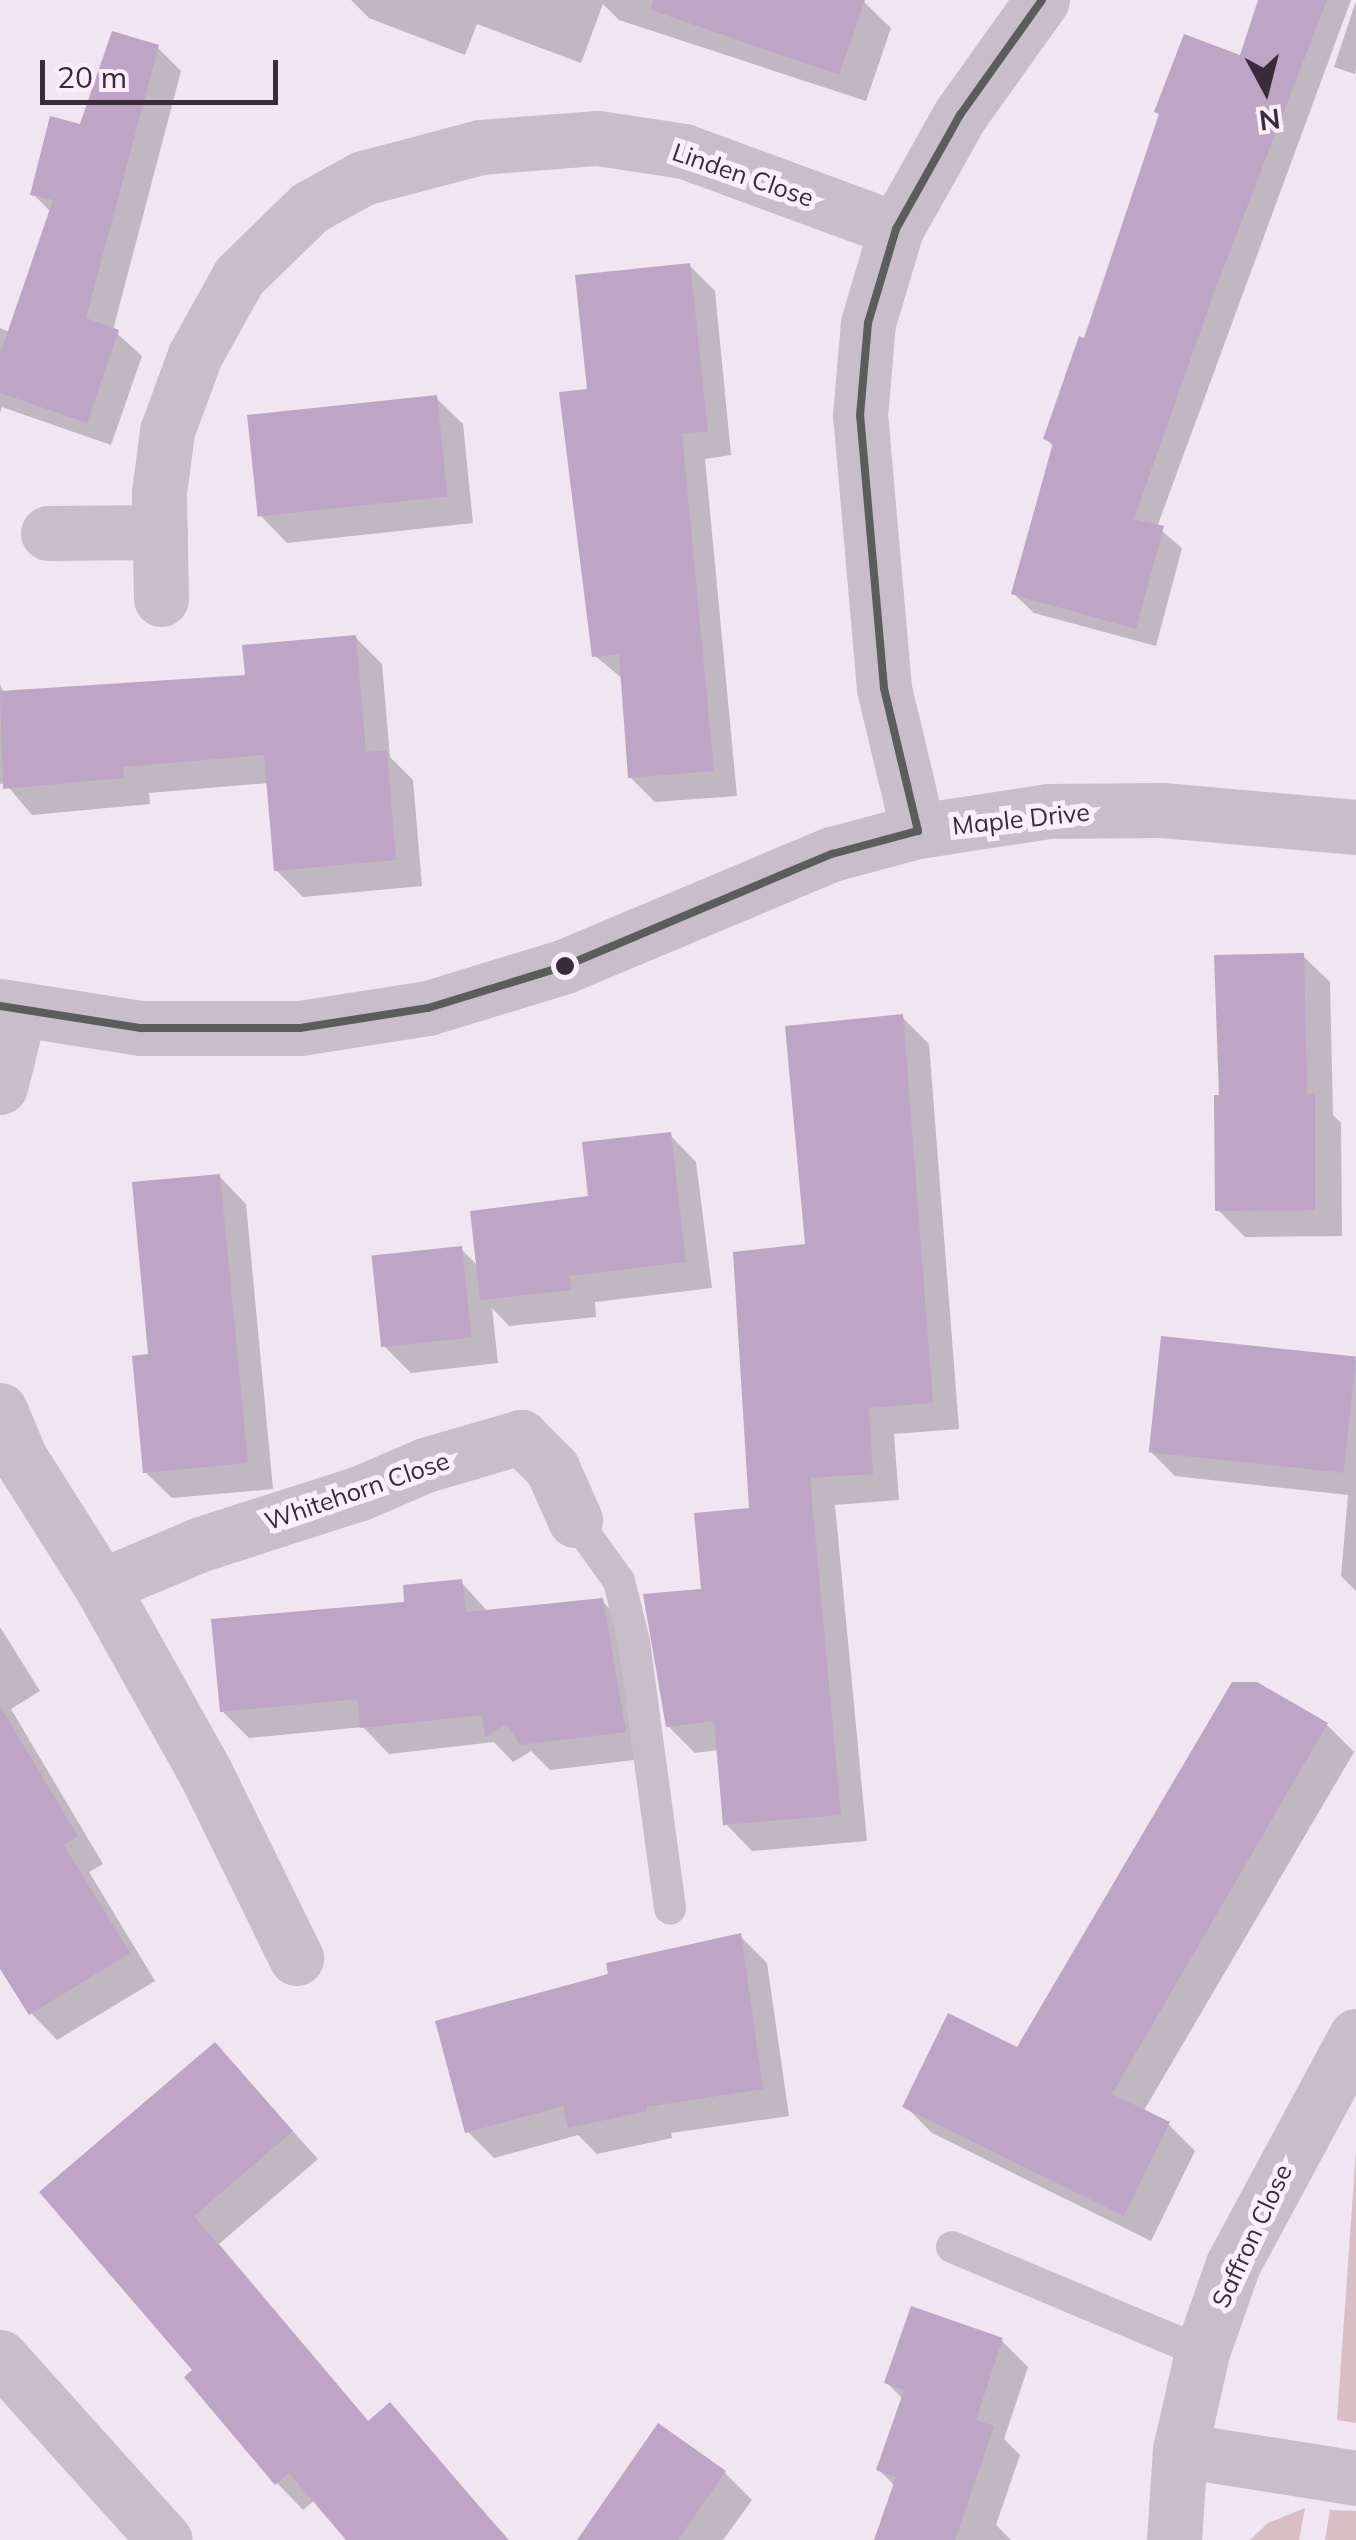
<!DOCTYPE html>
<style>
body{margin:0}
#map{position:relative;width:1356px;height:2540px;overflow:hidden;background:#f0e5f0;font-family:Mulish,sans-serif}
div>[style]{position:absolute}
.green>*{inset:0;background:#d9bec6}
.shadow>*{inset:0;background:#0003}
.building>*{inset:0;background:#bfa5c5;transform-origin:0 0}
.lane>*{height:32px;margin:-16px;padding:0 16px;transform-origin:16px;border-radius:16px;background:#cabdca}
.street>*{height:55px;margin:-27.5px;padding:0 27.5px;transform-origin:27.5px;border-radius:27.5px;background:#cabdca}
.bus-1>*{height:8px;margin:-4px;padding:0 4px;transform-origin:4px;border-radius:4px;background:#5c5c5d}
.dots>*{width:28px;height:28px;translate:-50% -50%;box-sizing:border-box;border:5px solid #fcedfb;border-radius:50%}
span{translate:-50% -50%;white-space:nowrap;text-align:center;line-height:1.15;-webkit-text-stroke:10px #fcedfb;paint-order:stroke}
.street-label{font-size:25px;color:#392a3c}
.north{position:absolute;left:1216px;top:40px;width:100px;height:100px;-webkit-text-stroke:8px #fcedfb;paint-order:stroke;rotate:173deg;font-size:28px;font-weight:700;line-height:40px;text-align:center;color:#392a3c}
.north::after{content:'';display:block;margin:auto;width:35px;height:45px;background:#392a3c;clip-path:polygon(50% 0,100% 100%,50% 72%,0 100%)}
.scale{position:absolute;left:40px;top:60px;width:238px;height:45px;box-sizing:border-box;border:5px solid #392a3c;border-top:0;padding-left:12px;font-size:30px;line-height:35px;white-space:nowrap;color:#392a3c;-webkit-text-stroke:8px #fcedfb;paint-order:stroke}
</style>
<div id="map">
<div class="green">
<div style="clip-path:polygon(1356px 2150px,1356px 2423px,1337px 2420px)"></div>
<div style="clip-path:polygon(1305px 2508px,1299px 2540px,1250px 2540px,1268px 2523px)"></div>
<div style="clip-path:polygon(1330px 2510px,1356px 2511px,1356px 2540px,1325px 2540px)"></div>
</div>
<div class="shadow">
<div style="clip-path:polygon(351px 0,862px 0,891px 28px,866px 101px,619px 20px,603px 4px,581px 63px,477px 24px,465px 55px,369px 18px)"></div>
<div style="clip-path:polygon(1260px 0,1351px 0,1157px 527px,1182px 548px,1156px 646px,1034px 613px,1014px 594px,1054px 447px,1046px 439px,1085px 341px,1241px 58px)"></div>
<div style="clip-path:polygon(1356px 1px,1356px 69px,1355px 74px,1334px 67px)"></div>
<div style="clip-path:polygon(157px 47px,181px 71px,113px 330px,142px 356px,111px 445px,2px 407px,0 413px,0 328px,10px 332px,52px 213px,33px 194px,82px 127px)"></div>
<div style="clip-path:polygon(690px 266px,715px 291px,731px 455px,705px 459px,737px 796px,655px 802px,630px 777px,624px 680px,594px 655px,590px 391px)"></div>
<div style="clip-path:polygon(436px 398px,463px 424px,473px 523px,287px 543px,261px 516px)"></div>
<div style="clip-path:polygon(355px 637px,382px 664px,390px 757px,413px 780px,422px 886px,303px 897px,276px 870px,269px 783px,149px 793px,150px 804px,32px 815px,5px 783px,0 784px,0 684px,4px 693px,248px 677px)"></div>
<div style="clip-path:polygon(1303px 956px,1330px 982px,1333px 1115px,1341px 1123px,1342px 1236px,1245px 1237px,1218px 1210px,1222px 1098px)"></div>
<div style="clip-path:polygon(902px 1017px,929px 1044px,959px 1429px,894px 1434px,899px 1500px,835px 1505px,867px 1841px,752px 1851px,726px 1824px,719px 1750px,695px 1753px,668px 1726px,703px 1591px,752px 1510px,808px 1247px)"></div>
<div style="clip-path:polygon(670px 1135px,696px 1162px,712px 1288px,595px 1302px,596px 1317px,509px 1326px,492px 1308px,498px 1363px,411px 1373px,384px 1346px,461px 1249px,479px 1267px,591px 1198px)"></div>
<div style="clip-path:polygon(220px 1177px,246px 1204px,273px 1489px,172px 1498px,145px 1472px,151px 1357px)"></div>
<div style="clip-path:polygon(1356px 1360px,1356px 1591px,1341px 1576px,1348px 1495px,1175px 1476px,1150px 1451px)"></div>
<div style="clip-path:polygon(461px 1582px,488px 1612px,602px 1601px,629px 1628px,651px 1758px,550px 1770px,531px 1751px,513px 1762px,494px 1742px,389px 1754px,363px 1727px,249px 1738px,222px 1711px,407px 1604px)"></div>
<div style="clip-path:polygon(0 1627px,40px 1691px,11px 1709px,103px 1864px,89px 1872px,155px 1981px,57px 2040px,31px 2013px,0 1964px)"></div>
<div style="clip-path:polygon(1327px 1725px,1354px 1752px,1143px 2112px,1168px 2124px,1195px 2151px,1151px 2241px,932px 2133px,905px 2106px,1018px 2051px)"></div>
<div style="clip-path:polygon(740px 1936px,767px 1963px,789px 2116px,671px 2133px,672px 2138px,597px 2154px,578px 2135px,494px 2158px,467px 2131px,611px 1976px)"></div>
<div style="clip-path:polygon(215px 2045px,318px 2159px,219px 2244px,370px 2423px,390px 2406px,509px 2540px,349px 2540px,315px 2500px,303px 2510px,277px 2483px,196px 2370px,43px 2192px)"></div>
<div style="clip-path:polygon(1001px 2340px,1028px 2367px,1004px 2439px,1020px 2455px,996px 2525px,1011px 2540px,876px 2540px,895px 2486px,878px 2469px,903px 2399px,887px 2383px)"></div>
<div style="clip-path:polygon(659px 2427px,725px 2473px,752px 2500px,723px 2540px,580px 2540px)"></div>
</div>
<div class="building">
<div style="clip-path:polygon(653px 0,865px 0,839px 75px,651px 10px)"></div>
<div style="clip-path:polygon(1258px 0,1327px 0,1215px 290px,1134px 519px,1164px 526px,1136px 629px,1011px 594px,1053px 443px,1043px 439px,1079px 336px,1084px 338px,1159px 114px,1154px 112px,1184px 34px,1240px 55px)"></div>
<div style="clip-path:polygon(112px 31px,159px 45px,86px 318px,119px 330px,87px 423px,0 393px,0 354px,53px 200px,30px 195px,50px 116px,80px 124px)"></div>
<div style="clip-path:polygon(690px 263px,708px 431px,682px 434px,714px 771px,628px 778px,619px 654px,592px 657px,559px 392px,587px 389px,575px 275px)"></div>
<div style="left:437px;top:395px;width:102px;height:191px;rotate:84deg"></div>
<div style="clip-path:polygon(356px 635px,366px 752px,387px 750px,396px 860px,274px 871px,264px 755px,123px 767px,124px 778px,3px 789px,0 691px,245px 675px,242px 645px)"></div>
<div style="clip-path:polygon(1304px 953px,1307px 1094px,1315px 1093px,1315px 1210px,1215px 1211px,1214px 1095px,1219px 1095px,1214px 955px)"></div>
<div style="clip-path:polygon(903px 1014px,933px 1403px,869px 1408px,873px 1474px,810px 1478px,841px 1815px,723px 1825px,714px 1721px,666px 1727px,643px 1594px,701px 1589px,694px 1513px,749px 1508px,733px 1252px,805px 1244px,785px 1026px)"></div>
<div style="clip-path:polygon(671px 1132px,686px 1262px,569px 1276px,571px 1290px,480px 1300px,470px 1211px,588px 1196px,582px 1142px)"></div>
<div style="clip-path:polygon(220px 1174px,248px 1463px,143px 1473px,132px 1356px,148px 1354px,132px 1182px)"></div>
<div style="left:462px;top:1246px;width:92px;height:91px;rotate:84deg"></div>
<div style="left:1161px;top:1336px;width:196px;height:117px;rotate:6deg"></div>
<div style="clip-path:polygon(462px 1579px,466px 1612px,603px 1598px,626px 1732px,520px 1745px,506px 1724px,485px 1737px,482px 1715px,360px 1728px,357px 1699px,220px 1712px,211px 1619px,404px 1602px,403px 1585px)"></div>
<div style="clip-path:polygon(1232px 1682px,1257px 1682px,1328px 1723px,1112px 2094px,1170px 2122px,1124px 2216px,902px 2107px,948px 2013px,1017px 2047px)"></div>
<div style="clip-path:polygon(0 1706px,78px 1836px,64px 1845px,130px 1953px,29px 2015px,0 1969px)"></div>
<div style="clip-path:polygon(741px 1933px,763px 2089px,646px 2107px,647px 2111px,568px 2128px,563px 2106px,465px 2133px,435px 2021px,608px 1974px,606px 1963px)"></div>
<div style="clip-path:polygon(215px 2042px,293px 2131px,194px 2216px,368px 2421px,390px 2402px,508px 2540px,346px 2540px,289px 2473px,275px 2485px,184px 2377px,192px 2370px,39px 2192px)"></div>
<div style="clip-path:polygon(911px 2306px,1003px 2338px,976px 2420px,994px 2426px,955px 2540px,874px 2540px,896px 2477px,876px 2470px,904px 2390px,884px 2383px)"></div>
<div style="clip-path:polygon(658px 2423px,726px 2471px,678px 2540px,577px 2540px)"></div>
</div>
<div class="lane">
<div style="left:575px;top:1520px;width:75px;rotate:54.2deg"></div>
<div style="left:619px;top:1581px;width:63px;rotate:76.2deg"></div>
<div style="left:634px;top:1642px;width:269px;rotate:82.3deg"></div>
<div style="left:952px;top:2247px;width:271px;rotate:22.8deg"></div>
</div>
<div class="street">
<div style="left:48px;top:533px;width:112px;rotate:-0.5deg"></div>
<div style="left:161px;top:599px;width:106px;rotate:-91.1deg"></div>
<div style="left:159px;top:493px;width:63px;rotate:-82.6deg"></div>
<div style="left:167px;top:431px;width:81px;rotate:-69.8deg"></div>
<div style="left:195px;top:355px;width:90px;rotate:-60.9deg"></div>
<div style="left:239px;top:276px;width:99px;rotate:-44.2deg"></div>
<div style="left:310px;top:207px;width:60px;rotate:-28.7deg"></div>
<div style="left:363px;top:178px;width:121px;rotate:-14.8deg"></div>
<div style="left:480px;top:147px;width:118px;rotate:-4.4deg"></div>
<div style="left:598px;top:138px;width:87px;rotate:8.6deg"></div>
<div style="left:684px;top:151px;width:226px;rotate:20.2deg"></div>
<div style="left:918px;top:831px;width:147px;rotate:-103.4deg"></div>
<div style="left:884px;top:688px;width:273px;rotate:-95deg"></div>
<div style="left:860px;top:416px;width:93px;rotate:-85.1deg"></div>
<div style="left:868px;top:323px;width:98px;rotate:-73.4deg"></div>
<div style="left:896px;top:229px;width:131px;rotate:-60.7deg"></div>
<div style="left:960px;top:115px;width:141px;rotate:-54.5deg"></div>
<div style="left:0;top:1006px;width:143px;rotate:8.9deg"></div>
<div style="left:141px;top:1028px;width:159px"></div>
<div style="left:300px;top:1028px;width:130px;rotate:-8.9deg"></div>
<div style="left:428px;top:1008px;width:143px;rotate:-17deg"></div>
<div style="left:565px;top:966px;width:290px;rotate:-22.8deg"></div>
<div style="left:832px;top:854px;width:89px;rotate:-15deg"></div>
<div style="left:918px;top:831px;width:133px;rotate:-8.7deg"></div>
<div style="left:1049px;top:811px;width:113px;rotate:-0.5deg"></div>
<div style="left:1162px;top:810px;width:195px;rotate:5deg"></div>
<div style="left:0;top:1087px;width:78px;rotate:-76deg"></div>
<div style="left:0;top:1410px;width:52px;rotate:67.4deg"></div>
<div style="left:20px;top:1458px;width:151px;rotate:57.7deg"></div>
<div style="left:101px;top:1586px;width:215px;rotate:60.8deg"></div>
<div style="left:206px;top:1774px;width:205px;rotate:63.9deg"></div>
<div style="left:101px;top:1586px;width:108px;rotate:-22.8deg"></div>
<div style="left:201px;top:1544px;width:167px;rotate:-17.8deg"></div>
<div style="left:360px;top:1493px;width:71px;rotate:-23.3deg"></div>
<div style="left:425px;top:1465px;width:100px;rotate:-16.3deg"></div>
<div style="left:521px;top:1437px;width:44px;rotate:45deg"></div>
<div style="left:552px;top:1468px;width:57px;rotate:66.1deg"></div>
<div style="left:0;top:2357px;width:246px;rotate:48deg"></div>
<div style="left:1180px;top:2450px;width:178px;rotate:9deg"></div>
<div style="left:1174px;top:2540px;width:90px;rotate:-86.2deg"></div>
<div style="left:1180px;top:2450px;width:100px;rotate:-77.3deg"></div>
<div style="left:1202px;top:2352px;width:93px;rotate:-70.6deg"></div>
<div style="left:1233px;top:2264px;width:259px;rotate:-61.7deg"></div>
</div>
<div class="bus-1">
<div style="left:918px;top:831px;width:147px;rotate:-103.4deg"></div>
<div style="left:884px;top:688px;width:273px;rotate:-95deg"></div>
<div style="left:860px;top:416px;width:93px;rotate:-85.1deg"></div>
<div style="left:868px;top:323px;width:98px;rotate:-73.4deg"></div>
<div style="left:896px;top:229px;width:131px;rotate:-60.7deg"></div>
<div style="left:960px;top:115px;width:141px;rotate:-54.5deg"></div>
<div style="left:0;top:1006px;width:143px;rotate:8.9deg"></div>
<div style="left:141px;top:1028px;width:159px"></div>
<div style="left:300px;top:1028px;width:130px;rotate:-8.9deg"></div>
<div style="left:428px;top:1008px;width:143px;rotate:-17deg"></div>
<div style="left:565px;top:966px;width:290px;rotate:-22.8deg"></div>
<div style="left:832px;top:854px;width:89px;rotate:-15deg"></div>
</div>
<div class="dots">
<div style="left:565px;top:966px;background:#392a3c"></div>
</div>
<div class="street-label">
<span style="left:743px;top:175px;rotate:19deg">Linden Close</span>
<span style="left:1021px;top:819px;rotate:-6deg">Maple Drive</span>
<span style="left:357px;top:1491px;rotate:-19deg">Whitehorn Close</span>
<span style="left:1252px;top:2236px;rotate:-65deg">Saffron Close</span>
</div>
<div class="north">N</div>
<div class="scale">20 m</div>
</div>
